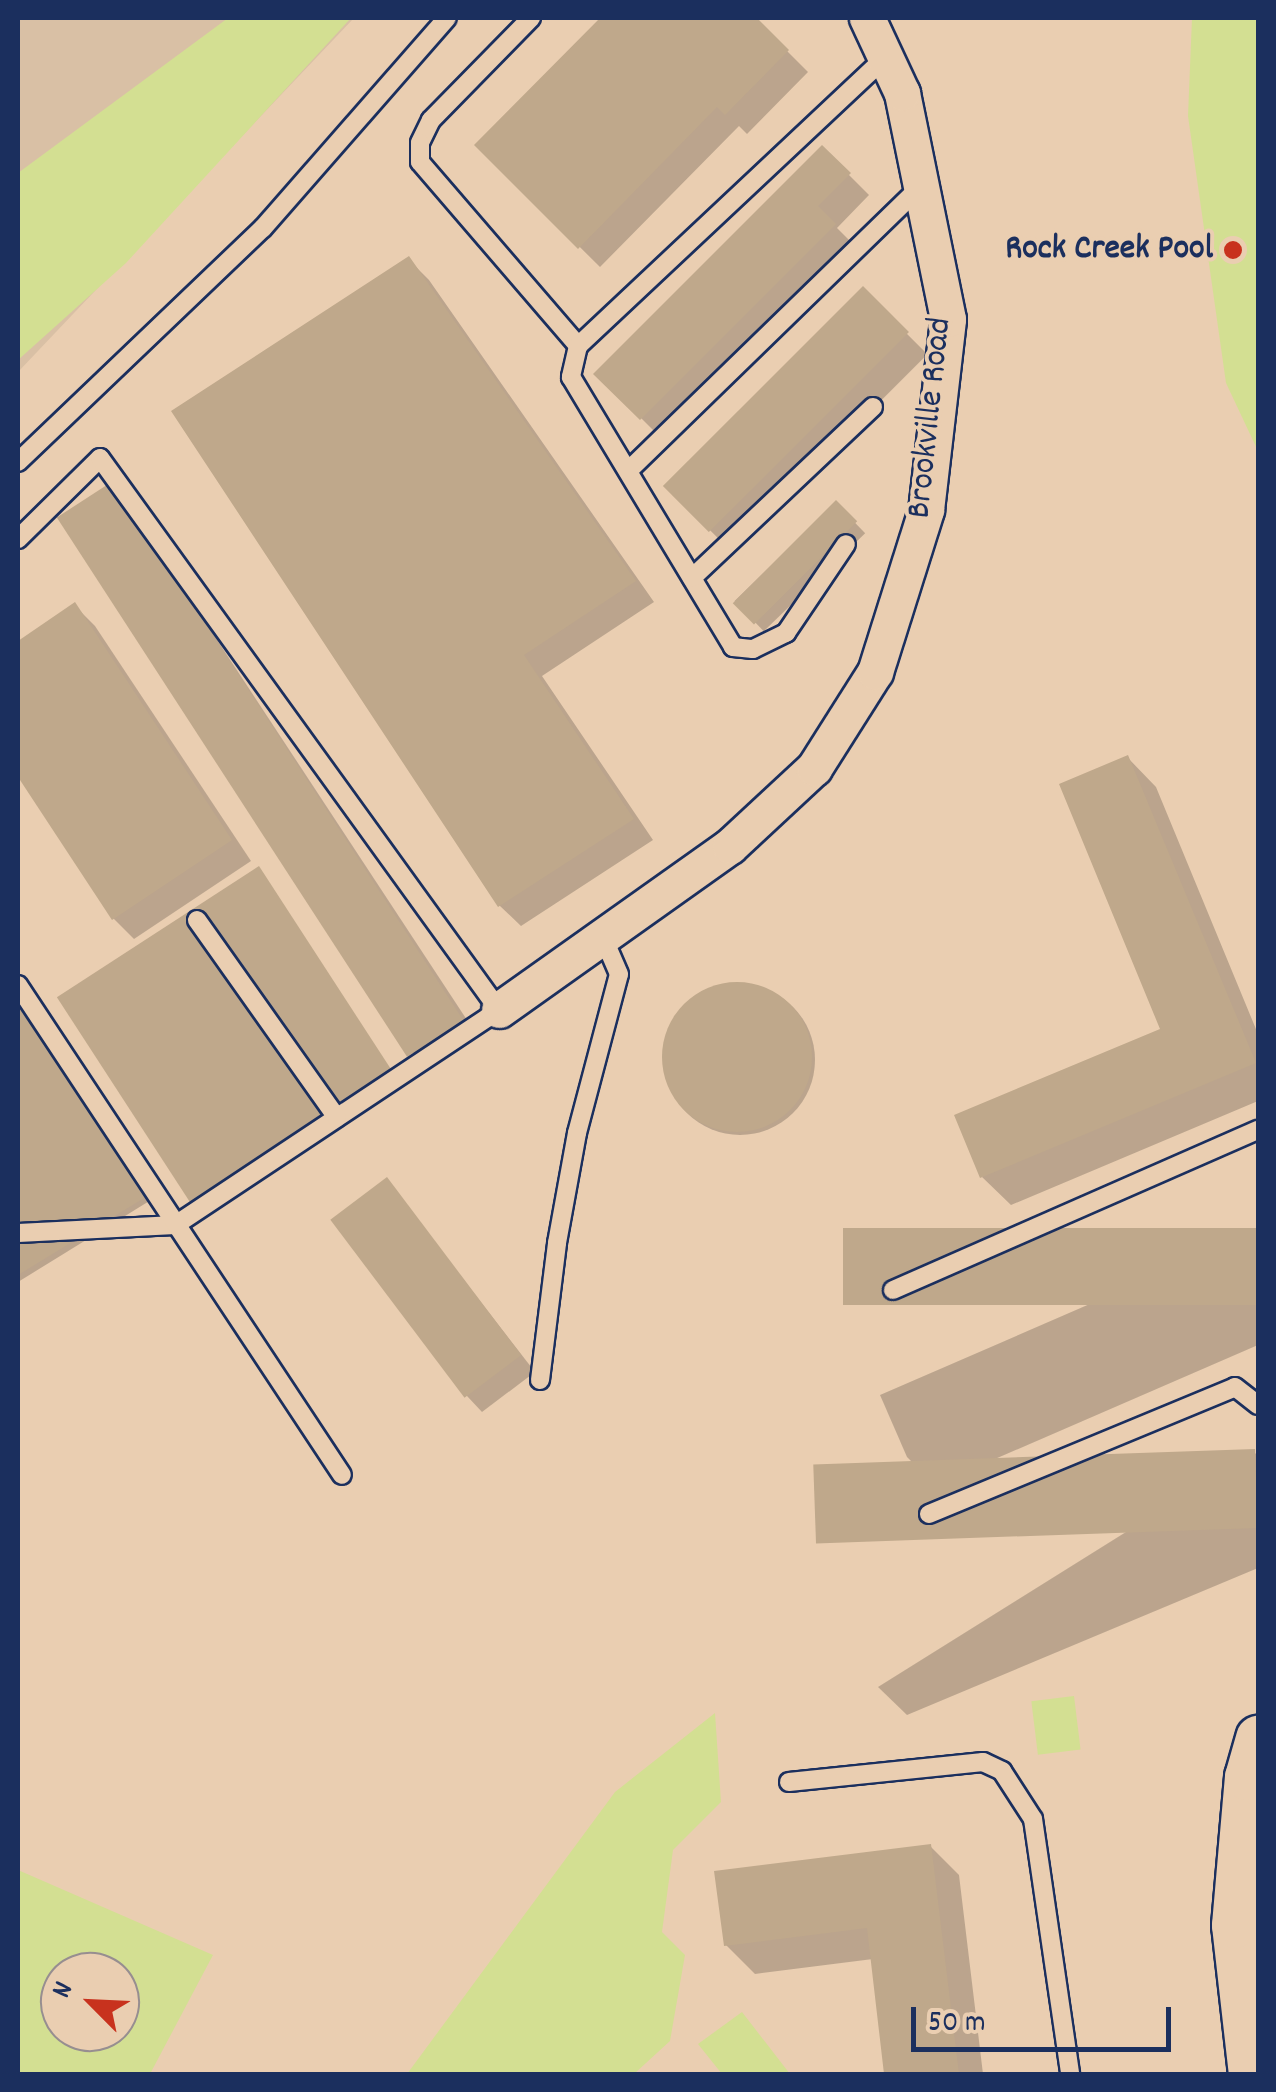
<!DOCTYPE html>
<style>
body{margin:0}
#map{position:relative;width:1276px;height:2092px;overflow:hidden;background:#eaceb1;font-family:Dekko,sans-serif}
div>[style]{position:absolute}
.built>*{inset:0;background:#d9c0a5}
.green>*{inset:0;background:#d3df92;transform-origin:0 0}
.shadow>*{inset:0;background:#0003;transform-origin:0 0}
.round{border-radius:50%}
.building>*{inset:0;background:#bfa88b;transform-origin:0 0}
.roads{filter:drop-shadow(2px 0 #1b2f5e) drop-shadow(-2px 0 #1b2f5e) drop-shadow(0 2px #1b2f5e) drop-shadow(0 -2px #1b2f5e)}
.service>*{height:18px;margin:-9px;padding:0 9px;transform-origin:9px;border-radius:9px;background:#eaceb1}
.minor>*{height:35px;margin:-17.5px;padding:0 17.5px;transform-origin:17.5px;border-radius:17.5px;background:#eaceb1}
.tertiary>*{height:45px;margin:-22.5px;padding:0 22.5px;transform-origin:22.5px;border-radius:22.5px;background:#eaceb1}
.dots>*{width:28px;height:28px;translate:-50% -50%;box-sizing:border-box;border:5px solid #eaceb1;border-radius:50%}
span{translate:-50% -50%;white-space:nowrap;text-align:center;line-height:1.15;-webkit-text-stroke:8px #eaceb1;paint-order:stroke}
.poi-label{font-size:35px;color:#1b2f5e;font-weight:700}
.right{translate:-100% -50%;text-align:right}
.street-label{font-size:35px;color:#1b2f5e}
.frame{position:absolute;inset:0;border:20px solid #1b2f5e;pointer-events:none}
.north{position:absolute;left:40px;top:1952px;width:100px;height:100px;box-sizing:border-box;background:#eaceb1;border:2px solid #978e90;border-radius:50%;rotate:294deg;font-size:28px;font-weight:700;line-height:40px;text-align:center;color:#1b2f5e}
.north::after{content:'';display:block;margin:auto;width:35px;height:45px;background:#c8321e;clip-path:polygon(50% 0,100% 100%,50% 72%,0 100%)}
.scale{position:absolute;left:911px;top:2007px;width:260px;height:45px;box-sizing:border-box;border:5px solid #1b2f5e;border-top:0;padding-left:12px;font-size:30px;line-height:35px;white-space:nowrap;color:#1b2f5e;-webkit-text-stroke:8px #eaceb1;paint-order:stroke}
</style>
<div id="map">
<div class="built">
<div style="clip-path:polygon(18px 18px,354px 18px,18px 372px)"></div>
</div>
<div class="green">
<div style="clip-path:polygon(228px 18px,351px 18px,126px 263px,18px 360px,18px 173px)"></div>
<div style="clip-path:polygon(1192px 18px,1258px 18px,1258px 451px,1226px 383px,1188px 116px)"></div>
<div style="left:1074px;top:1696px;width:54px;height:43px;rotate:83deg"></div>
<div style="clip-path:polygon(715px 1713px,721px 1802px,673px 1850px,662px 1932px,685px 1955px,670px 2041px,634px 2074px,407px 2074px,615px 1792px)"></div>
<div style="clip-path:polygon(evenodd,18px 1870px,213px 1955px,150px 2074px,18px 2074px,18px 1870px,120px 1972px,120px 2032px,60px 2032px,60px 1972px,120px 1972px)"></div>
<div style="clip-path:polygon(742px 2012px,790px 2074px,722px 2074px,698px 2044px)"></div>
</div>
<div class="shadow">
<div style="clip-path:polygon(604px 18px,754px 18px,808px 72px,747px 134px,739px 126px,600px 267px,477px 145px)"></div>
<div style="clip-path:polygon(822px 148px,869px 195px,837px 228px,855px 246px,662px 439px,597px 374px)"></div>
<div style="clip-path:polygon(408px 259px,429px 280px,654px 602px,542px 676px,653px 840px,521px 926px,500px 906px,175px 412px)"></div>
<div style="left:863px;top:290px;width:91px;height:278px;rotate:45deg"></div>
<div style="clip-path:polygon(117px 488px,469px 1023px,418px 1058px,413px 1053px)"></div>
<div style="left:836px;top:503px;width:42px;height:141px;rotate:46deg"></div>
<div style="clip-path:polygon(75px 606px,95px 626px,251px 861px,134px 939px,114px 919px,18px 773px,18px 644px)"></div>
<div style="clip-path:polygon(1128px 758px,1156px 787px,1258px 1034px,1258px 1101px,1011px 1205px,982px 1177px,1164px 1030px)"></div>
<div style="clip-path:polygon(18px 981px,151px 1200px,18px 1282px)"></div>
<div class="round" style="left:665px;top:985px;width:150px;height:150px"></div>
<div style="clip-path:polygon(386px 1180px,535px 1372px,482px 1412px,467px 1396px)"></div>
<div style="clip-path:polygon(1258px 1231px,1258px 1345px,935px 1485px,907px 1457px,880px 1395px)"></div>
<div style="clip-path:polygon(1254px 1452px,1258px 1456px,1258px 1568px,907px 1715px,878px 1687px)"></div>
<div style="clip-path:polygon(930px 1846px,959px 1875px,983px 2074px,886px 2074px,873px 1959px,755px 1974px,726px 1945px)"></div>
</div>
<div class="building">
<div style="clip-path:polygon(600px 18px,757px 18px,789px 50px,725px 115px,717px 107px,578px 249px,474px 145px)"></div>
<div style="clip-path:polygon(822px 145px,851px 173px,818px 206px,836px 224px,640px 420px,593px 374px)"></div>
<div style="clip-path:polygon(409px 256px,636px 581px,524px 655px,634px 819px,498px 907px,171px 411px)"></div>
<div style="left:863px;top:286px;width:65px;height:283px;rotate:45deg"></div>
<div style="left:113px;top:481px;width:643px;height:67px;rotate:57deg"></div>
<div style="left:836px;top:500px;width:30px;height:146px;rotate:45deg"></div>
<div style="clip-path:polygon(75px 602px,232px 840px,112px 920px,18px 777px,18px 641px)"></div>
<div style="clip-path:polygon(1128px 755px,1256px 1063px,980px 1178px,954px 1115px,1160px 1029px,1059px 784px)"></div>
<div style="left:259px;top:866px;width:246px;height:241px;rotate:57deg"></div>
<div style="clip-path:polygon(18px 980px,149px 1195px,18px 1275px)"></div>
<div class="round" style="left:662px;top:982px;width:150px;height:150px"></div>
<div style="left:387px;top:1177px;width:223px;height:71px;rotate:53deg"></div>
<div style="left:1258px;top:1228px;width:77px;height:415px;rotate:90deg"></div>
<div style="left:1255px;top:1449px;width:79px;height:442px;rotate:88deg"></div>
<div style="clip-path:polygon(931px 1844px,959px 2074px,884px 2074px,867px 1928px,724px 1946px,714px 1871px)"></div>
</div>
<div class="roads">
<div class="service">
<div style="left:531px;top:18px;width:143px;rotate:134.4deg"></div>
<div style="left:431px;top:120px;width:25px;rotate:116deg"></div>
<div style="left:420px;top:143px;width:19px;rotate:90deg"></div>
<div style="left:420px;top:162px;width:243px;rotate:49.3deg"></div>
<div style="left:578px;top:346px;width:422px;rotate:-43.2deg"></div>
<div style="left:578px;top:346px;width:32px;rotate:103deg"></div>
<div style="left:571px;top:377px;width:315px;rotate:59deg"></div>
<div style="left:733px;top:647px;width:20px;rotate:6deg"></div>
<div style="left:753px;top:649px;width:37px;rotate:-26deg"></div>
<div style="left:786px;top:633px;width:107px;rotate:-56deg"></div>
<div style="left:18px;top:462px;width:339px;rotate:-43.7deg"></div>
<div style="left:263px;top:228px;width:279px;rotate:-48.8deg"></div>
<div style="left:628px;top:471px;width:409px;rotate:-44.2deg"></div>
<div style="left:18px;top:539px;width:115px;rotate:-44.6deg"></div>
<div style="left:100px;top:458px;width:681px;rotate:54.14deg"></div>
<div style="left:499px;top:1010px;width:389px;rotate:146.4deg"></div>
<div style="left:175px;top:1225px;width:157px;rotate:177.1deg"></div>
<div style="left:692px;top:578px;width:249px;rotate:-43.4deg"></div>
<div style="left:197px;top:920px;width:242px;rotate:54.7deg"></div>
<div style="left:18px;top:985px;width:587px;rotate:56.53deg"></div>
<div style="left:893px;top:1290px;width:399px;rotate:-23.7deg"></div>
<div style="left:540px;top:1380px;width:138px;rotate:-82.9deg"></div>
<div style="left:557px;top:1243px;width:112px;rotate:-79.7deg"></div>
<div style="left:577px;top:1133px;width:164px;rotate:-75.2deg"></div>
<div style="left:619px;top:974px;width:40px;rotate:-113.4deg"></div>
<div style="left:929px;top:1514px;width:331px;rotate:-22.5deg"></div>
<div style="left:1235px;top:1387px;width:29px;rotate:38deg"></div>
<div style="left:789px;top:1782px;width:195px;rotate:-5.9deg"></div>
<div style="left:983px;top:1762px;width:21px;rotate:25deg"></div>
<div style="left:1002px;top:1771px;width:57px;rotate:57.1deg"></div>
<div style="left:1033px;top:1819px;width:258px;rotate:81.7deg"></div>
</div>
<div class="minor">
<div style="left:499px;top:1010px;width:283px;rotate:-35.4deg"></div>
<div style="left:730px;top:846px;width:115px;rotate:-42.9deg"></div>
<div style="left:814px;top:768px;width:114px;rotate:-57.6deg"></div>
<div style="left:875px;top:672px;width:170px;rotate:-72.5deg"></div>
<div style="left:926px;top:510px;width:192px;rotate:-83.4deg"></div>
<div style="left:948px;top:319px;width:231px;rotate:-101.5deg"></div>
<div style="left:902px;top:93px;width:83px;rotate:-115deg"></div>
</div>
<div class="tertiary">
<div style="left:1251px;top:2074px;width:150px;rotate:-96.5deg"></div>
<div style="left:1234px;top:1925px;width:149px;rotate:-85deg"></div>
<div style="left:1247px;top:1777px;width:41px;rotate:-74.2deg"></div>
</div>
</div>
<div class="dots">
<div style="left:1233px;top:250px;background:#c8321e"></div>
</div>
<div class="poi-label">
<span class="right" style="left:1213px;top:250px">Rock Creek Pool</span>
</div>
<div class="street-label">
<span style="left:931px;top:418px;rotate:-84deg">Brookville Road</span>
</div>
<div class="frame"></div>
<div class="north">N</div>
<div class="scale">50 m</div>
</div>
